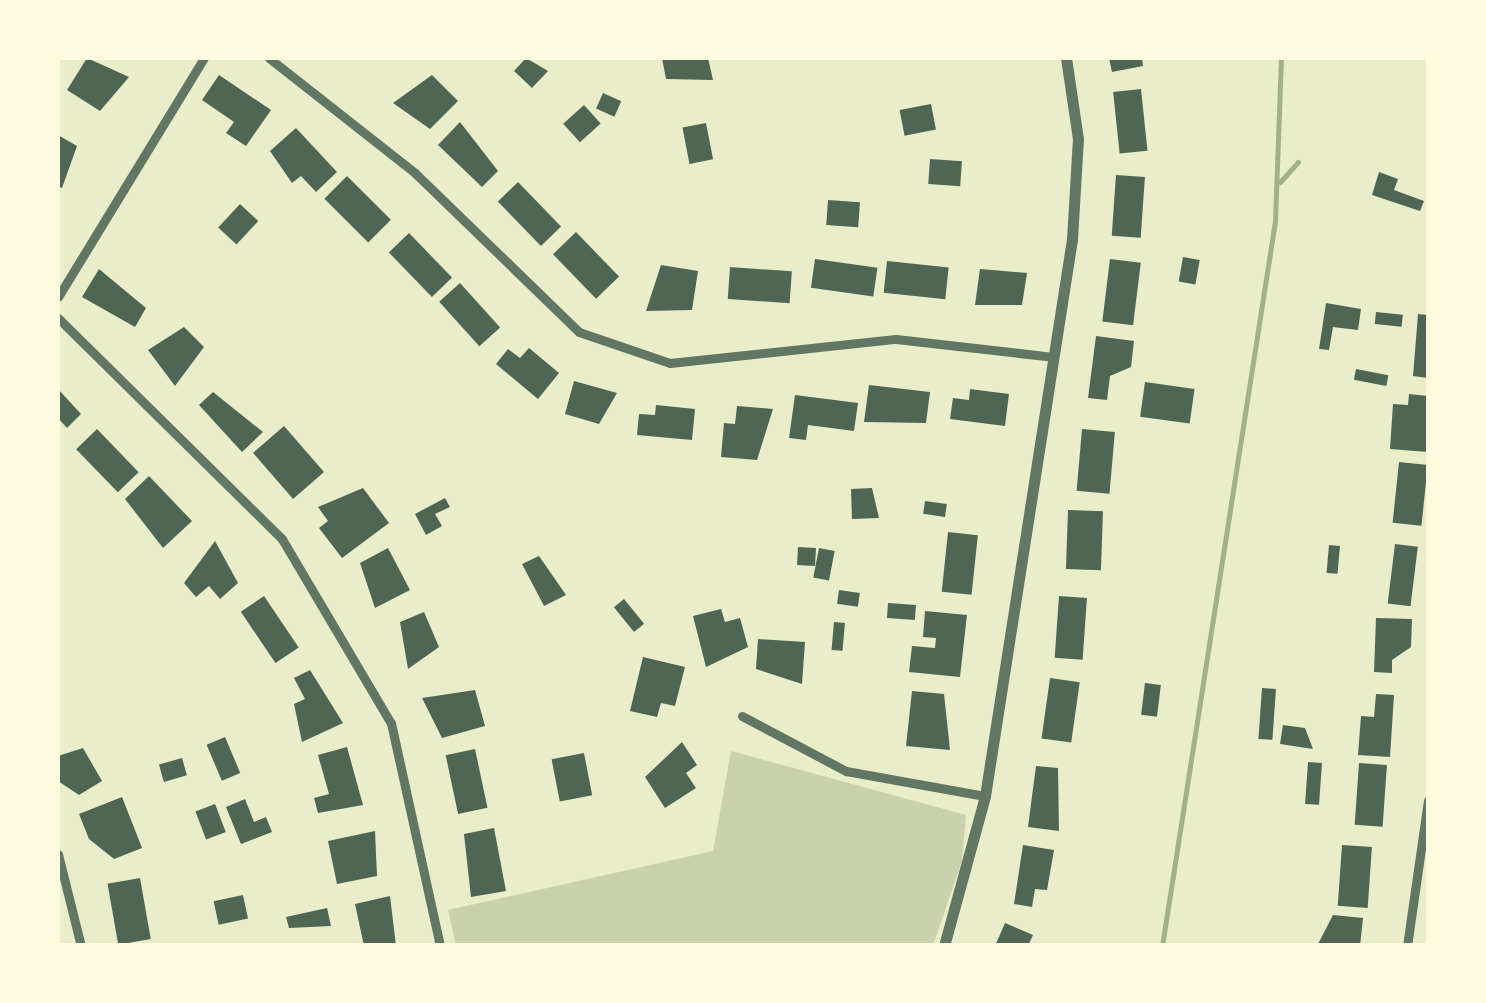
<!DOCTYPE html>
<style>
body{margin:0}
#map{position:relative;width:1486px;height:1003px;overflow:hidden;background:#e9edc9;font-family:"Work Sans",sans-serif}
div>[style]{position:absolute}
.green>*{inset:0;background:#cad2ad}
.stream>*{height:5px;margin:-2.5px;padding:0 2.5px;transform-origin:2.5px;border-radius:2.5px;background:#a3b18a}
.building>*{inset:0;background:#4f6655;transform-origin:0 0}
.minor>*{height:9px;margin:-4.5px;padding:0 4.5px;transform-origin:4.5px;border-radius:4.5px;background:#617663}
.tertiary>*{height:11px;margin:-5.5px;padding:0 5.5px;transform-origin:5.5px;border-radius:5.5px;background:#617663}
span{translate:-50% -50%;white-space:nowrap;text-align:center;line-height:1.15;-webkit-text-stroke:10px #fefae0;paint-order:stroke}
.frame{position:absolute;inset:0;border:60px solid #fefae0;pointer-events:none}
</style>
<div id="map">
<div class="green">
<div style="clip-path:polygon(731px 751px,966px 815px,962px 861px,933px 945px,456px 945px,448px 910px,713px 851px)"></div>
</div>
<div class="stream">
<div style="left:1280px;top:182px;width:27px;rotate:-48deg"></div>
<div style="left:1162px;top:946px;width:734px;rotate:-81.14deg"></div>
<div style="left:1275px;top:221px;width:163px;rotate:-87.9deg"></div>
</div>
<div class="building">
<div style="clip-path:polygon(87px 58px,129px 77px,100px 111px,67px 90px)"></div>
<div style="clip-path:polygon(526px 58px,548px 71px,532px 88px,514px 71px)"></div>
<div style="clip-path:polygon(662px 58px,708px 58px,713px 80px,666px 79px)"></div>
<div style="clip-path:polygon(1109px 58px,1142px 58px,1143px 66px,1112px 72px)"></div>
<div style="clip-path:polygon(219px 75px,271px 110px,246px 146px,226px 133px,234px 122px,202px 100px)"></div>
<div style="clip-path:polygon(432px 75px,458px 101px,430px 129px,393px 103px)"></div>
<div style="left:1141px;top:89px;width:62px;height:28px;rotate:84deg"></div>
<div style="left:603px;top:93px;width:20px;height:17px;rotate:24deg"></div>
<div style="left:931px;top:104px;width:26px;height:32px;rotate:79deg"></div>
<div style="left:584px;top:105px;width:25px;height:28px;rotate:48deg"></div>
<div style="clip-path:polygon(460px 122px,498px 171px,482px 187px,438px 145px)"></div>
<div style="left:706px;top:123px;width:37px;height:24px;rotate:79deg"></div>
<div style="clip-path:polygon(296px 128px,337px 172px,316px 192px,301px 176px,292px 183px,270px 151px)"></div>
<div style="clip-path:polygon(58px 135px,77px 146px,62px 188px,58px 186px)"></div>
<div style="left:930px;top:159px;width:32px;height:25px;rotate:4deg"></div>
<div style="clip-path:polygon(1379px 172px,1398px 179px,1394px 190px,1424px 201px,1420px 211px,1372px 195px)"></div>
<div style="left:1116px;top:175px;width:29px;height:61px;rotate:4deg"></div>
<div style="left:347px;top:176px;width:62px;height:32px;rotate:45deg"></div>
<div style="left:518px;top:182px;width:62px;height:28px;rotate:46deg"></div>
<div style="left:828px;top:200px;width:32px;height:25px;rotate:4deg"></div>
<div style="left:240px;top:204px;width:25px;height:32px;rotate:43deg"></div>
<div style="left:576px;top:232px;width:62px;height:32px;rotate:46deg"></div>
<div style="left:409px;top:233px;width:62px;height:28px;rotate:46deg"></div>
<div style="left:1183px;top:257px;width:17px;height:25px;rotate:10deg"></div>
<div style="left:815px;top:259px;width:63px;height:29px;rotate:8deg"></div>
<div style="left:1110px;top:259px;width:31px;height:63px;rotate:7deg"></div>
<div style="left:887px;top:261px;width:62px;height:32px;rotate:6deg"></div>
<div style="clip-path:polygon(661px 265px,698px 271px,692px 310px,646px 311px)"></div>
<div style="left:730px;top:267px;width:62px;height:32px;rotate:4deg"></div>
<div style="clip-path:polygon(99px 269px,146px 308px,135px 327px,82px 297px)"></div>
<div style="clip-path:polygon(980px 269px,1027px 273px,1022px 305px,975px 305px)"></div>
<div style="left:460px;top:283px;width:60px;height:28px;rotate:48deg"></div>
<div style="clip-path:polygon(1326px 303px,1361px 309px,1358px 330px,1333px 327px,1329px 350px,1319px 349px)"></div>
<div style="left:1376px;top:312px;width:27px;height:12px;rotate:6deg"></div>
<div style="clip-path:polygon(1418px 314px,1428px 315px,1428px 378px,1413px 376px)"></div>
<div style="clip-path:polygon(184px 327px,204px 347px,175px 386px,148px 350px)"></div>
<div style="clip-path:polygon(1096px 336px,1134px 341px,1131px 367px,1110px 376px,1107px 400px,1088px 398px)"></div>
<div style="clip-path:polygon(529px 348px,559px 373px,538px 399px,496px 364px,508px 349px,520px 358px)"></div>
<div style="left:1356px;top:369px;width:33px;height:11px;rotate:11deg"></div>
<div style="clip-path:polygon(574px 381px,617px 393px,599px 424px,565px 414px)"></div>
<div style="left:1145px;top:382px;width:50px;height:35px;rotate:8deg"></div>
<div style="clip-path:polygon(869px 385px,930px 392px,926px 423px,864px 422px)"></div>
<div style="clip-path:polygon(58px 389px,81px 414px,67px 428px,58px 418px)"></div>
<div style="clip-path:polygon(970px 389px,1009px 394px,1005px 426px,950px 419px,953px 398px,969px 400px)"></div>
<div style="clip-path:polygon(213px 392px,263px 432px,242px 452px,199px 405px)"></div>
<div style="clip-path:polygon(1409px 394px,1428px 396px,1428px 452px,1390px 449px,1393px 404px,1408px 405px)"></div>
<div style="clip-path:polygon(795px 395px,858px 403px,854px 431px,808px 425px,806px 440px,789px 438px)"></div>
<div style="clip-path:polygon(656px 405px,695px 409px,692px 440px,637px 435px,639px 414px,655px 415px)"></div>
<div style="clip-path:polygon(737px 406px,773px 409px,757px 460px,721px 457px,724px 423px,735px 424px)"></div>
<div style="left:284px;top:426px;width:61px;height:41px;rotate:49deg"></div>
<div style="left:97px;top:429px;width:60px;height:29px;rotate:46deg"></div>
<div style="left:1082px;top:429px;width:33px;height:62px;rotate:5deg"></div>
<div style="left:1399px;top:462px;width:29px;height:61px;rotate:6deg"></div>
<div style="clip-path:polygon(149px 476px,192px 521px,163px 548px,125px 499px)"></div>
<div style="clip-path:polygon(363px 488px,389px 523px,342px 558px,319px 528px,328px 521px,318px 507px)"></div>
<div style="clip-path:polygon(872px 488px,879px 518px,852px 519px,851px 489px)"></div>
<div style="clip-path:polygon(445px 498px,450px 507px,435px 514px,442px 526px,426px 535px,415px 514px)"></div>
<div style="left:925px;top:501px;width:22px;height:13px;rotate:8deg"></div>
<div style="left:1068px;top:510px;width:35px;height:59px;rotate:2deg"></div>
<div style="left:948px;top:532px;width:30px;height:60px;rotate:6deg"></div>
<div style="clip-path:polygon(215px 541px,238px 583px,220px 599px,209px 586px,196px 597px,184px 583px)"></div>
<div style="left:1395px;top:544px;width:23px;height:60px;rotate:7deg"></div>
<div style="left:1329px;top:545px;width:11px;height:28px;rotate:5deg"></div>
<div style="left:798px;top:547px;width:18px;height:18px;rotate:3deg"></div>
<div style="clip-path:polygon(388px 548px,410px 590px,375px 608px,360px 563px)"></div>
<div style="left:819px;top:548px;width:16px;height:30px;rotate:11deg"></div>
<div style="clip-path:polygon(539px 556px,566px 595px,544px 606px,522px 564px)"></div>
<div style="left:839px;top:590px;width:21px;height:14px;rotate:8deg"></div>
<div style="left:264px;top:596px;width:62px;height:28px;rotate:56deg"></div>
<div style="left:1059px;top:596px;width:28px;height:62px;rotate:4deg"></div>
<div style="left:624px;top:599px;width:32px;height:13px;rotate:51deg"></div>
<div style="left:888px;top:603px;width:28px;height:15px;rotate:4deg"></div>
<div style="clip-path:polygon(721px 609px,725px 622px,740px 618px,748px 647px,706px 667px,693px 616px)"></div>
<div style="clip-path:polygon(925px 611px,967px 615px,960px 677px,909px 672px,912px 646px,935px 648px,936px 638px,923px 637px)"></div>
<div style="clip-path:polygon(424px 612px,439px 647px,408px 669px,400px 622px)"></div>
<div style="clip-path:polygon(1376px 618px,1412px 619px,1411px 647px,1392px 660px,1392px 673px,1374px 672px)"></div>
<div style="left:834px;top:622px;width:11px;height:28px;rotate:5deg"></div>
<div style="clip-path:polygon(758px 639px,805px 642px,802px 684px,756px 669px)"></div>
<div style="clip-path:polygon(643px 657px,685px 667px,675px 706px,661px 703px,657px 717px,630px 711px)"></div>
<div style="clip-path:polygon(310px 670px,343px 723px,302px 742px,294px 704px,305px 699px,294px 678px)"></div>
<div style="left:1050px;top:678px;width:30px;height:61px;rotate:8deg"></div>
<div style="left:1145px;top:683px;width:16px;height:32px;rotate:7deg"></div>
<div style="left:1262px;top:688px;width:14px;height:51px;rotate:4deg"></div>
<div style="clip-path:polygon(475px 690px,485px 726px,442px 738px,422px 698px)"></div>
<div style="clip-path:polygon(912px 691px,944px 694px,950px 750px,906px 746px)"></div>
<div style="clip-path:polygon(1376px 694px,1394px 695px,1390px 757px,1358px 755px,1361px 716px,1374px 717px)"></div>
<div style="clip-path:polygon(1283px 725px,1305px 728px,1313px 749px,1280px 744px)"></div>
<div style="left:225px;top:737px;width:39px;height:20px;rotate:67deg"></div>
<div style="clip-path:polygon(682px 742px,697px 765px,686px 773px,696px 788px,665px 808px,645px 777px)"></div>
<div style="clip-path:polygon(347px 747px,363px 805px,318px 813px,314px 798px,329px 794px,318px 755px)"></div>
<div style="clip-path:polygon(83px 748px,102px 781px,79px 795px,58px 781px,58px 756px)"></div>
<div style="left:475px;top:749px;width:60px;height:30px;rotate:78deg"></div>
<div style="left:584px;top:753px;width:43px;height:33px;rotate:79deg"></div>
<div style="left:182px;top:758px;width:18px;height:24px;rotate:74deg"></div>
<div style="left:1308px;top:762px;width:14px;height:42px;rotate:4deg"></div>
<div style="left:1359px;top:763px;width:28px;height:62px;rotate:4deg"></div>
<div style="clip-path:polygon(1036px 766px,1058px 768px,1059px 831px,1028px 827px)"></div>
<div style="clip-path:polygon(122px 797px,142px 848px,114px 859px,89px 839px,79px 814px)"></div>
<div style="clip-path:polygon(245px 799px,254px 822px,266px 817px,272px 832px,241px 844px,226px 807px)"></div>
<div style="left:215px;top:804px;width:30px;height:21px;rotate:69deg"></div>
<div style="clip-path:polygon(494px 828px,506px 891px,471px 897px,464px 834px)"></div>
<div style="clip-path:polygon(375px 831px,377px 876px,337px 884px,328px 841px)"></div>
<div style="clip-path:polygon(1023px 845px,1054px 850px,1047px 890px,1035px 889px,1032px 907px,1014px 904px)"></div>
<div style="left:1342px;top:845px;width:30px;height:61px;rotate:4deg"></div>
<div style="left:140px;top:878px;width:62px;height:33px;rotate:80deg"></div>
<div style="left:243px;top:895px;width:24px;height:30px;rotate:78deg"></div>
<div style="clip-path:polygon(390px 896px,396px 946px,364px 946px,355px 904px)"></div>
<div style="clip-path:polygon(327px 908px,331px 926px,289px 928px,286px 917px)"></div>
<div style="clip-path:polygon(1333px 915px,1363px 918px,1360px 946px,1317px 946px)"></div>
<div style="clip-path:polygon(1005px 923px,1033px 935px,1028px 946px,995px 946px)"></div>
</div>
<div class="minor">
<div style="left:269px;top:58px;width:186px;rotate:38.2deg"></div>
<div style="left:415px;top:173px;width:228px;rotate:44.1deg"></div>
<div style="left:579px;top:332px;width:96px;rotate:18.8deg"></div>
<div style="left:670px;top:363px;width:227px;rotate:-6.1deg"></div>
<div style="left:896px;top:339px;width:158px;rotate:6.5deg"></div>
<div style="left:58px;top:297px;width:280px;rotate:-58.6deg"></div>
<div style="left:58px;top:318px;width:315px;rotate:44.6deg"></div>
<div style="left:282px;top:539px;width:214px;rotate:59.4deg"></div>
<div style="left:391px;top:723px;width:228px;rotate:77.6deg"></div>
<div style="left:742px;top:716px;width:118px;rotate:27.9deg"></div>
<div style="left:846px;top:771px;width:141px;rotate:10.2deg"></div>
<div style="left:58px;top:854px;width:95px;rotate:76deg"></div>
<div style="left:1407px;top:946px;width:147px;rotate:-81.8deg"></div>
</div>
<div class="tertiary">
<div style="left:944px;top:946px;width:156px;rotate:-74.7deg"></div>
<div style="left:985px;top:796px;width:564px;rotate:-81.12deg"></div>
<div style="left:1072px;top:239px;width:100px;rotate:-86.6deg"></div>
<div style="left:1078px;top:139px;width:82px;rotate:-98.4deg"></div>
</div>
<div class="frame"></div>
</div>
